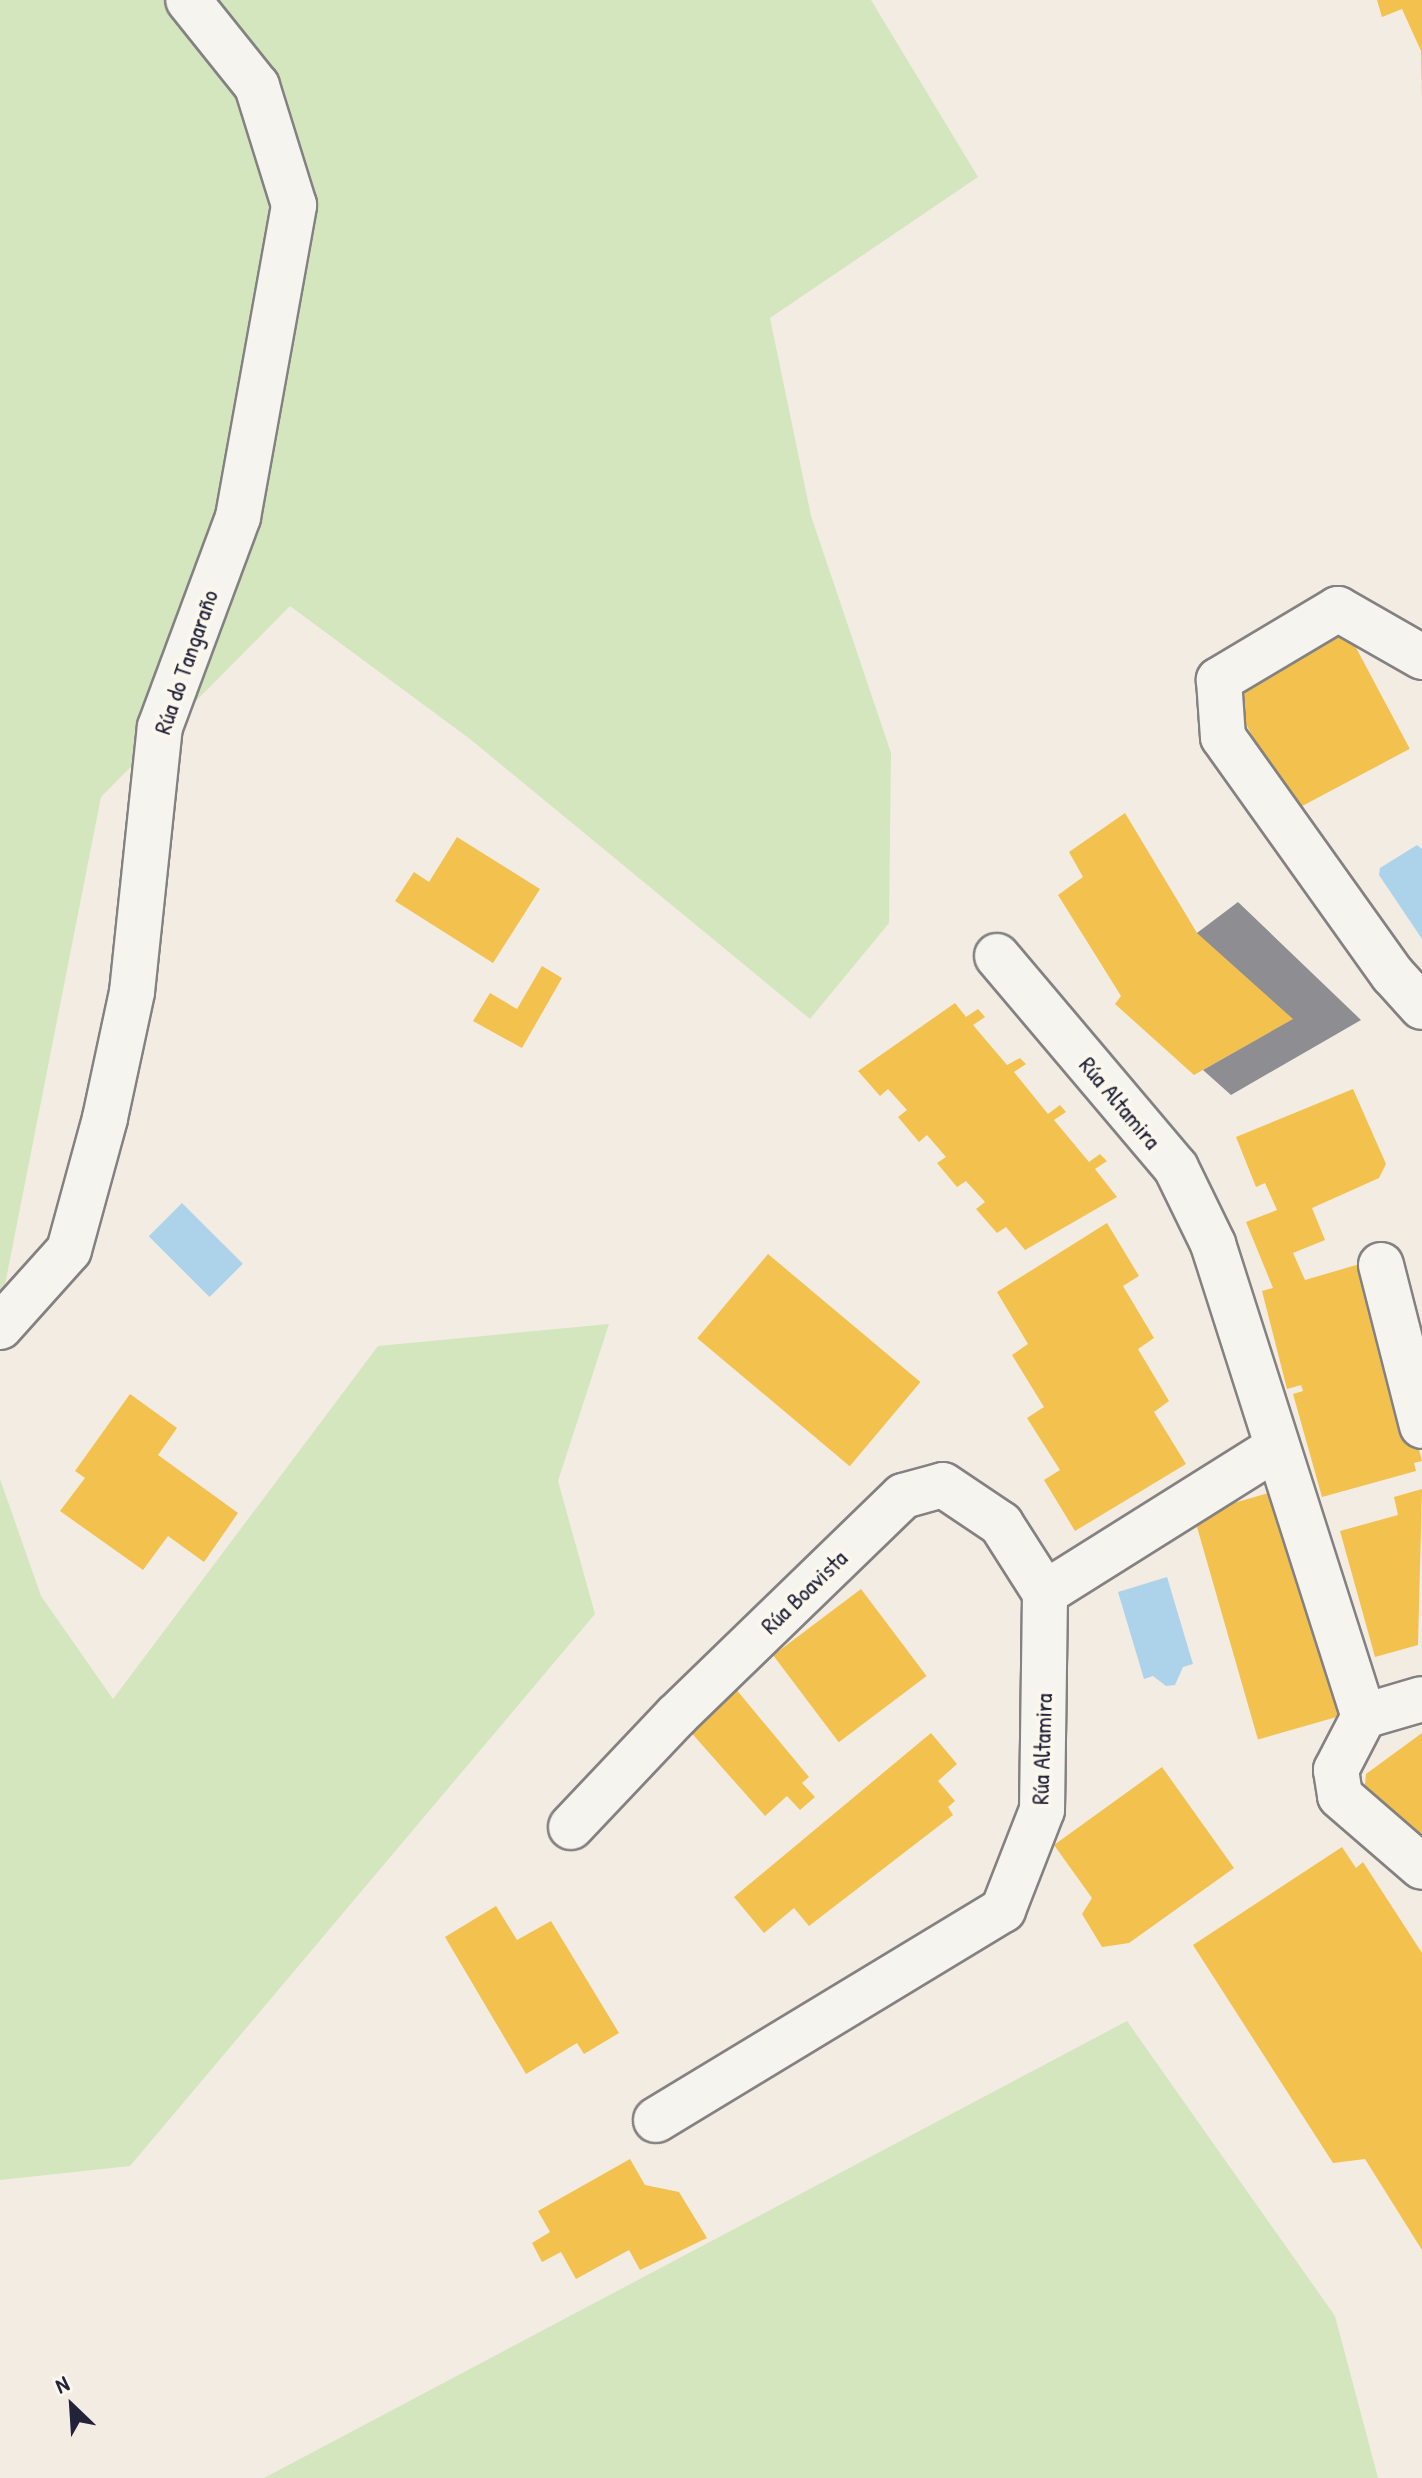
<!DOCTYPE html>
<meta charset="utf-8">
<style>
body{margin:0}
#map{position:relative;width:1422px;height:2478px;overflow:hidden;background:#f3ece3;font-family:"Patrick Hand",sans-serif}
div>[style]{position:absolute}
.green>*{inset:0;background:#d3e6bd}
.water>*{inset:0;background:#add3eb;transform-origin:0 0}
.homes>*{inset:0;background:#f2c14e;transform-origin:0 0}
.industry>*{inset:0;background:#8d8d92}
.roads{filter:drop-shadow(2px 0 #848182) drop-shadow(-2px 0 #848182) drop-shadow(0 2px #848182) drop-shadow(0 -2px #848182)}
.minor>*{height:44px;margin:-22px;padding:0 22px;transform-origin:22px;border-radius:22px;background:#f6f4ef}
span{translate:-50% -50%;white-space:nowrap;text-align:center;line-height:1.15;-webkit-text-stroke:8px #fbf7ec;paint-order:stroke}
.street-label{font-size:24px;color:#22223b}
.north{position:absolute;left:32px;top:2366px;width:80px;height:80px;-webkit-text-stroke:6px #fbf7ec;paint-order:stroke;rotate:335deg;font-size:22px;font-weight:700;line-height:32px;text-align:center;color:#22223b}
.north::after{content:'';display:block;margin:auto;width:28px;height:36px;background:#22223b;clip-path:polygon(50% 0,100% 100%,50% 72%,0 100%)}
</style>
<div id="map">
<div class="green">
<div style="clip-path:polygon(0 0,871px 0,978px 177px,770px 318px,811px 516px,891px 753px,889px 923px,810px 1019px,470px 739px,290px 606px,101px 797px,0 1310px)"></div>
<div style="clip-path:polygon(609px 1324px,558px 1481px,595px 1614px,130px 2166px,0 2180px,0 1479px,41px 1596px,113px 1699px,378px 1346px)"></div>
<div style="clip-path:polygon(1127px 2021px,1335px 2316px,1378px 2478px,264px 2478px)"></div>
</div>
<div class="water">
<div style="clip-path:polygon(1417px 845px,1422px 849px,1422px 939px,1379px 875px,1380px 868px)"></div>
<div style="left:182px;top:1203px;width:86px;height:47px;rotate:45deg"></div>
<div style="clip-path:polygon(1167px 1577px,1193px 1664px,1183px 1667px,1175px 1685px,1166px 1686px,1153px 1676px,1144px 1679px,1118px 1592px)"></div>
</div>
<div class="homes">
<div style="clip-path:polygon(1377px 0,1422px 0,1422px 98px,1421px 51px,1402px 9px,1382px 17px)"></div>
<div style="left:1345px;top:627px;width:138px;height:133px;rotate:62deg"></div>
<div style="clip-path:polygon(1125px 813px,1197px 933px,1206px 927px,1303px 1014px,1194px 1075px,1115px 1004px,1121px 996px,1058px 895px,1083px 877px,1069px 852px)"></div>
<div style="clip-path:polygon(457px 837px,540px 889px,493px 963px,395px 901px,414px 872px,429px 882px)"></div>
<div style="clip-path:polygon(542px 966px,562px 978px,522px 1048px,473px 1021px,490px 993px,517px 1009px)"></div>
<div style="clip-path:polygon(955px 1003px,966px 1017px,978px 1009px,985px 1017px,973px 1025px,1007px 1065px,1020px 1058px,1026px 1064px,1014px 1072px,1048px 1114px,1060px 1105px,1066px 1112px,1054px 1120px,1089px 1162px,1100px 1154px,1107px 1161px,1095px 1169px,1117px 1197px,1025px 1250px,1006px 1227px,997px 1233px,976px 1209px,985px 1202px,966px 1181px,957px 1187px,937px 1163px,946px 1157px,927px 1135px,919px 1142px,898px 1117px,907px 1110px,888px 1089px,880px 1096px,858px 1071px)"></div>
<div style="clip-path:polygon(1353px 1089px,1386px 1164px,1379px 1178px,1312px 1208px,1325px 1240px,1293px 1253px,1305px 1280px,1370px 1261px,1422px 1461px,1414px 1463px,1416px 1471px,1322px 1497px,1293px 1394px,1303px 1391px,1301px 1385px,1287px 1389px,1262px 1291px,1273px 1288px,1246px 1222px,1277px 1210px,1265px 1183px,1256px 1187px,1236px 1137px)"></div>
<div style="clip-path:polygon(1107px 1223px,1139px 1276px,1123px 1286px,1154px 1338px,1138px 1349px,1169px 1401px,1154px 1412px,1186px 1464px,1075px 1531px,1044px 1480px,1060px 1470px,1027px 1418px,1044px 1407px,1012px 1355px,1028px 1344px,997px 1292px)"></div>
<div style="left:768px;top:1254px;width:199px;height:110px;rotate:40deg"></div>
<div style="clip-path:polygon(130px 1394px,177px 1428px,158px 1455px,238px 1513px,204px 1562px,168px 1536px,143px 1570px,60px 1511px,85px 1478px,75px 1471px)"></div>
<div style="clip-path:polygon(1422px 1489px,1418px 1645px,1375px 1657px,1340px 1531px,1398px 1515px,1394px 1497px)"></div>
<div style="left:1279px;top:1490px;width:234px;height:89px;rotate:74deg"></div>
<div style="left:861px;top:1589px;width:109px;height:110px;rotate:53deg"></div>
<div style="clip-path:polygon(735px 1688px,809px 1777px,802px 1783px,815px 1797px,800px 1810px,787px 1796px,765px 1816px,688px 1729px)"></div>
<div style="clip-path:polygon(931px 1733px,957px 1764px,938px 1781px,955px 1801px,948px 1807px,953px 1815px,809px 1926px,794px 1908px,764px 1933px,734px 1897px)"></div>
<div style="clip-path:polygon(1422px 1733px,1422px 1855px,1364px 1795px,1366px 1774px)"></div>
<div style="clip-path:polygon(1162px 1767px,1234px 1868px,1129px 1943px,1102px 1947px,1082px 1914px,1092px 1898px,1054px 1845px)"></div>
<div style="clip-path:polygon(1342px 1847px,1356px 1868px,1363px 1862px,1422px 1953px,1422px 2250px,1365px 2159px,1333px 2163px,1193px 1945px)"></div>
<div style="clip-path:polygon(496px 1906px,517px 1940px,551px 1921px,619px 2033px,584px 2054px,577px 2043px,526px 2074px,445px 1937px)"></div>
<div style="clip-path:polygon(630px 2159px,645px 2185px,679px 2192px,707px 2238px,640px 2270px,629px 2250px,576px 2279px,561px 2252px,542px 2262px,532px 2243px,550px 2232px,538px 2211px)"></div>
</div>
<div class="industry">
<div style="clip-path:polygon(1238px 902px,1361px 1020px,1231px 1095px,1203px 1070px,1293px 1019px,1197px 933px)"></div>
</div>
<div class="roads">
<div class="minor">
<div style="left:1422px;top:657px;width:97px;rotate:-150.3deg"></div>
<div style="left:1338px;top:609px;width:139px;rotate:149.2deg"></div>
<div style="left:1219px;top:680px;width:57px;rotate:86deg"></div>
<div style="left:1223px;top:737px;width:292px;rotate:54.5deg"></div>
<div style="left:1393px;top:975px;width:43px;rotate:47.8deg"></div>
<div style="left:997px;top:956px;width:277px;rotate:49.8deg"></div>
<div style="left:1176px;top:1168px;width:85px;rotate:64deg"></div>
<div style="left:1213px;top:1244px;width:496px;rotate:72.3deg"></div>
<div style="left:1364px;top:1716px;width:60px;rotate:-16.3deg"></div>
<div style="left:1381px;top:1265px;width:166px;rotate:75.7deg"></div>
<div style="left:0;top:1327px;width:103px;rotate:-48.1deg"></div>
<div style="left:69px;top:1250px;width:137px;rotate:-74.7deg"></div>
<div style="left:105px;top:1118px;width:129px;rotate:-77.9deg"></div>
<div style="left:132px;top:992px;width:266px;rotate:-84deg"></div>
<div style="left:160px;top:727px;width:224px;rotate:-69.6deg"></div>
<div style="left:238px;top:517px;width:317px;rotate:-79.8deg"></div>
<div style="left:294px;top:205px;width:125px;rotate:-107.3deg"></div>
<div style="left:257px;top:86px;width:110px;rotate:-128.7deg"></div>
<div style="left:1364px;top:1716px;width:61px;rotate:117.4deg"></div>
<div style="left:1336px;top:1770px;width:26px;rotate:81deg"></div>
<div style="left:1340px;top:1796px;width:108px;rotate:40.9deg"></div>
<div style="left:571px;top:1827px;width:153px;rotate:-46.6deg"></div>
<div style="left:676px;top:1716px;width:316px;rotate:-44.1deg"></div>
<div style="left:903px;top:1496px;width:41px;rotate:-15.4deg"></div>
<div style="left:943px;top:1485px;width:70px;rotate:33.9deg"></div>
<div style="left:1001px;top:1524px;width:82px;rotate:57.5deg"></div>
<div style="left:656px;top:2120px;width:406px;rotate:-31.2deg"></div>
<div style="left:1003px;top:1910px;width:107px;rotate:-68.7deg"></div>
<div style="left:1042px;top:1810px;width:217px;rotate:-89.2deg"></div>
<div style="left:1045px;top:1593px;width:273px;rotate:-32.1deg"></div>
</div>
</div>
<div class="street-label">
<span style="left:186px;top:662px;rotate:-71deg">Rúa do Tangaraño</span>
<span style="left:1120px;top:1103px;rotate:50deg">Rúa Altamira</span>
<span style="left:804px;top:1592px;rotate:-44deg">Rúa Boavista</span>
<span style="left:1042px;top:1749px;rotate:-88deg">Rúa Altamira</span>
</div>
<div class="north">N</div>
</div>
